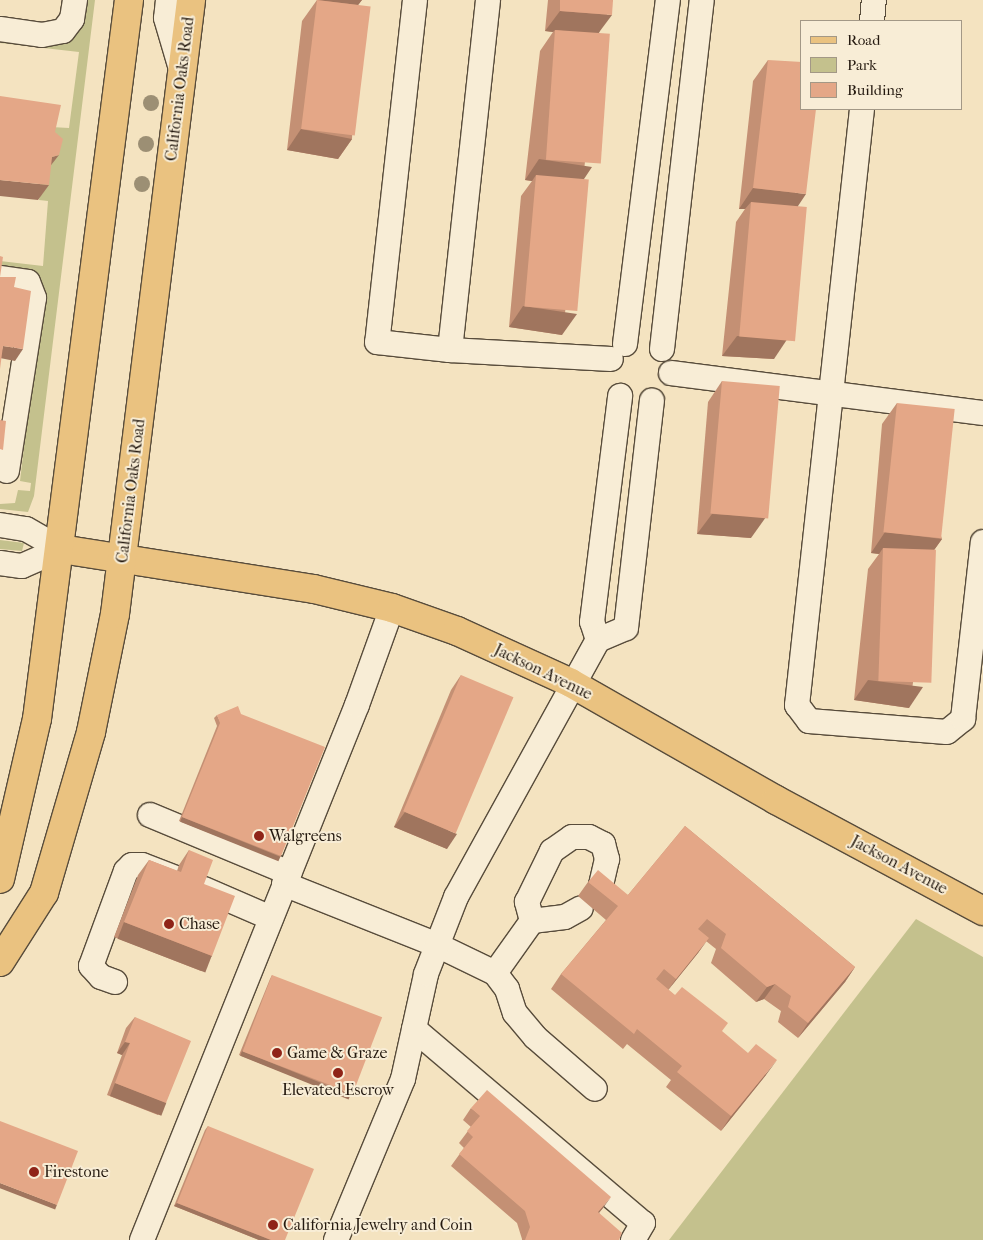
<!DOCTYPE html>
<style>
body{margin:0}
#map{position:relative;width:983px;height:1240px;overflow:hidden;background:#f4e3c0;font-family:"IM FELL French Canon",serif}
div>[style]{position:absolute}
.green>*{inset:0;background:#c4c18d}
.roads{filter:drop-shadow(1px 0 #584c3b) drop-shadow(-1px 0 #584c3b) drop-shadow(0 1px #584c3b) drop-shadow(0 -1px #584c3b)}
.minor>*{height:24px;margin:-12px;padding:0 12px;transform-origin:12px;border-radius:12px;background:#f8edd6}
.major>*{height:28px;margin:-14px;padding:0 14px;transform-origin:14px;border-radius:14px;background:#eac280}
.trees>*{width:16px;height:16px;margin:-8px;border-radius:50%;background:#9c8f74}
.wall>*{inset:0;background:#c49074}
.shaded-wall>*{inset:0;background:#a0755e;transform-origin:0 0}
.building>*{inset:0;background:#e4a787;transform-origin:0 0}
.dots>*{width:14px;height:14px;translate:-50% -50%;box-sizing:border-box;border:2px solid #f8edd6;border-radius:50%}
span{translate:-50% -50%;white-space:nowrap;text-align:center;line-height:1.15;-webkit-text-stroke:4px #f8edd6;paint-order:stroke}
.street-label{font-size:16px;color:#24190f}
.poi-label{font-size:16px;color:#24190f}
.left{translate:0 -50%;text-align:left}
.legend{position:absolute;left:800px;top:20px;width:162px;height:90px;box-sizing:border-box;background:#f8edd6;border:1px solid #a39886;margin:0;padding:6px 9px;list-style:none;font-size:15px;color:#24190f}
.legend li{display:flex;align-items:center;gap:10px;height:25px}
.legend b{width:25px;border:1px solid #a39886}
</style>
<div id="map">
<div class="green">
<div style="clip-path:polygon(84px 0,95px 0,34px 496px,28px 512px,0 509px,0 504px,15px 503px,18px 490px,30px 491px,31px 483px,20px 481px,31px 386px,0 261px,43px 266px,48px 201px,39px 200px,42px 173px,51px 127px,69px 128px,79px 52px,0 43px,0 38px,53px 44px)"></div>
<div style="clip-path:polygon(0 540px,24px 543px,22px 551px,0 549px)"></div>
<div style="clip-path:polygon(916px 919px,983px 957px,983px 1240px,669px 1240px)"></div>
</div>
<div class="roads">
<div class="minor">
<div style="left:168px;top:0;width:18px;rotate:96deg"></div>
<div style="left:166px;top:18px;width:53px;rotate:73.6deg"></div>
<div style="left:415px;top:0;width:344px;rotate:96.3deg"></div>
<div style="left:377px;top:342px;width:73px;rotate:6.3deg"></div>
<div style="left:450px;top:350px;width:161px;rotate:3.2deg"></div>
<div style="left:872px;top:21px;width:21px;rotate:-85deg"></div>
<div style="left:0;top:29px;width:42px;rotate:8.1deg"></div>
<div style="left:42px;top:35px;width:21px;rotate:-11deg"></div>
<div style="left:63px;top:31px;width:15px;rotate:-53deg"></div>
<div style="left:72px;top:19px;width:19px;rotate:-81deg"></div>
<div style="left:862px;top:109px;width:600px;rotate:96.22deg"></div>
<div style="left:797px;top:705px;width:20px;rotate:53deg"></div>
<div style="left:809px;top:721px;width:138px;rotate:4.6deg"></div>
<div style="left:947px;top:732px;width:21px;rotate:-39deg"></div>
<div style="left:963px;top:719px;width:178px;rotate:-83.6deg"></div>
<div style="left:0;top:278px;width:28px;rotate:8deg"></div>
<div style="left:28px;top:282px;width:17px;rotate:69deg"></div>
<div style="left:34px;top:298px;width:175px;rotate:98.9deg"></div>
<div style="left:625px;top:344px;width:347px;rotate:-82.9deg"></div>
<div style="left:662px;top:349px;width:351px;rotate:-83.5deg"></div>
<div style="left:450px;top:350px;width:352px;rotate:-83.8deg"></div>
<div style="left:671px;top:373px;width:315px;rotate:7.3deg"></div>
<div style="left:0;top:525px;width:26px;rotate:9deg"></div>
<div style="left:26px;top:529px;width:40px;rotate:29.7deg"></div>
<div style="left:0;top:563px;width:22px;rotate:8deg"></div>
<div style="left:22px;top:566px;width:43px;rotate:-23.6deg"></div>
<div style="left:598px;top:640px;width:19px;rotate:-108deg"></div>
<div style="left:592px;top:622px;width:228px;rotate:-82.9deg"></div>
<div style="left:150px;top:815px;width:151px;rotate:22.6deg"></div>
<div style="left:284px;top:884px;width:165px;rotate:21.7deg"></div>
<div style="left:437px;top:945px;width:64px;rotate:25.8deg"></div>
<div style="left:495px;top:973px;width:20px;rotate:53deg"></div>
<div style="left:507px;top:989px;width:25px;rotate:72deg"></div>
<div style="left:515px;top:1013px;width:31px;rotate:50deg"></div>
<div style="left:535px;top:1037px;width:79px;rotate:40.9deg"></div>
<div style="left:204px;top:889px;width:73px;rotate:23.4deg"></div>
<div style="left:532px;top:921px;width:20px;rotate:-105deg"></div>
<div style="left:527px;top:902px;width:57px;rotate:-63.9deg"></div>
<div style="left:552px;top:851px;width:24px;rotate:-35deg"></div>
<div style="left:572px;top:837px;width:17px"></div>
<div style="left:589px;top:837px;width:16px;rotate:27deg"></div>
<div style="left:603px;top:844px;width:16px;rotate:75deg"></div>
<div style="left:607px;top:859px;width:27px;rotate:103deg"></div>
<div style="left:495px;top:973px;width:64px;rotate:-54.6deg"></div>
<div style="left:532px;top:921px;width:33px;rotate:-7deg"></div>
<div style="left:565px;top:917px;width:18px;rotate:-29deg"></div>
<div style="left:115px;top:982px;width:15px;rotate:-160deg"></div>
<div style="left:101px;top:977px;width:15px;rotate:-132deg"></div>
<div style="left:91px;top:966px;width:101px;rotate:-69.8deg"></div>
<div style="left:126px;top:871px;width:8px;rotate:-45deg"></div>
<div style="left:132px;top:865px;width:10px"></div>
<div style="left:142px;top:865px;width:34px;rotate:21deg"></div>
<div style="left:414px;top:1029px;width:300px;rotate:40.3deg"></div>
<div style="left:643px;top:1223px;width:20px;rotate:120deg"></div>
<div style="left:142px;top:1240px;width:577px;rotate:-68.11deg"></div>
<div style="left:357px;top:705px;width:103px;rotate:-70.2deg"></div>
<div style="left:336px;top:1240px;width:174px;rotate:-67.4deg"></div>
<div style="left:403px;top:1079px;width:107px;rotate:-77.6deg"></div>
<div style="left:426px;top:974px;width:83px;rotate:-68.7deg"></div>
<div style="left:456px;top:897px;width:294px;rotate:-61.1deg"></div>
<div style="left:598px;top:640px;width:30px;rotate:-23deg"></div>
<div style="left:626px;top:628px;width:229px;rotate:-83.5deg"></div>
</div>
<div class="major">
<div style="left:61px;top:549px;width:256px;rotate:9deg"></div>
<div style="left:314px;top:589px;width:80px;rotate:13.7deg"></div>
<div style="left:392px;top:608px;width:69px;rotate:19.5deg"></div>
<div style="left:457px;top:631px;width:125px;rotate:24.5deg"></div>
<div style="left:571px;top:683px;width:236px;rotate:29.7deg"></div>
<div style="left:776px;top:800px;width:235px;rotate:28.2deg"></div>
<div style="left:0;top:879px;width:164px;rotate:-77deg"></div>
<div style="left:37px;top:719px;width:725px;rotate:-82.71deg"></div>
<div style="left:0;top:962px;width:82px;rotate:-57.5deg"></div>
<div style="left:44px;top:893px;width:168px;rotate:-73.7deg"></div>
<div style="left:91px;top:732px;width:120px;rotate:-78.5deg"></div>
<div style="left:115px;top:614px;width:619px;rotate:-82.94deg"></div>
</div>
</div>
<div class="trees">
<div style="left:151px;top:103px"></div>
<div style="left:146px;top:144px"></div>
<div style="left:142px;top:184px"></div>
</div>
<div class="wall">
<div style="clip-path:polygon(316px 0,362px 0,358px 5px,352px 139px,338px 159px,287px 150px,302px 21px,317px 0)"></div>
<div style="clip-path:polygon(548px 0,613px 0,599px 33px,583px 180px,562px 335px,509px 327px,521px 196px,532px 181px,525px 180px,540px 51px,553px 32px,545px 31px)"></div>
<div style="clip-path:polygon(768px 60px,798px 206px,774px 359px,722px 356px,736px 222px,745px 209px,739px 209px,753px 81px)"></div>
<div style="clip-path:polygon(722px 381px,751px 538px,697px 534px,708px 402px)"></div>
<div style="clip-path:polygon(897px 403px,942px 539px,934px 550px,909px 708px,854px 700px,868px 569px,879px 554px,871px 553px,882px 424px)"></div>
<div style="clip-path:polygon(461px 675px,447px 849px,394px 827px,451px 690px)"></div>
<div style="clip-path:polygon(217px 715px,281px 856px,278px 860px,179px 821px,217px 726px,214px 718px)"></div>
<div style="clip-path:polygon(685px 826px,855px 967px,845px 982px,798px 1038px,778px 1022px,781px 1011px,764px 999px,756px 1002px,711px 963px,716px 949px,706px 941px,698px 953px,668px 990px,722px 1032px,766px 1075px,721px 1131px,666px 1087px,671px 1080px,627px 1044px,623px 1049px,551px 989px,561px 974px,606px 920px,578px 896px,588px 882px,628px 895px)"></div>
<div style="clip-path:polygon(189px 850px,204px 884px,212px 956px,201px 971px,114px 937px,138px 875px,149px 860px,177px 871px,179px 865px)"></div>
<div style="clip-path:polygon(272px 975px,348px 1098px,239px 1055px,270px 979px)"></div>
<div style="clip-path:polygon(135px 1017px,166px 1103px,158px 1115px,107px 1095px,122px 1055px,117px 1053px,126px 1028px)"></div>
<div style="clip-path:polygon(471px 1108px,603px 1208px,599px 1213px,619px 1240px,522px 1240px,522px 1239px,517px 1223px,451px 1166px,464px 1148px,459px 1143px,471px 1127px,463px 1120px)"></div>
<div style="clip-path:polygon(208px 1126px,285px 1240px,259px 1240px,174px 1206px,205px 1130px)"></div>
</div>
<div class="shaded-wall">
<div style="clip-path:polygon(316px 0,362px 0,358px 5px)"></div>
<div style="clip-path:polygon(560px 11px,612px 15px,597px 35px,555px 30px,553px 32px,545px 31px)"></div>
<div style="clip-path:polygon(301px 129px,352px 139px,338px 159px,287px 150px)"></div>
<div style="clip-path:polygon(59px 155px,48px 169px,52px 157px)"></div>
<div style="clip-path:polygon(539px 159px,592px 167px,578px 188px,536px 175px,532px 181px,525px 180px)"></div>
<div style="clip-path:polygon(0 180px,49px 185px,38px 200px,0 196px)"></div>
<div style="clip-path:polygon(753px 188px,806px 194px,792px 215px,751px 202px,745px 209px,739px 209px)"></div>
<div style="clip-path:polygon(523px 306px,577px 314px,562px 335px,509px 327px)"></div>
<div style="clip-path:polygon(737px 336px,788px 338px,774px 359px,722px 356px)"></div>
<div style="clip-path:polygon(3px 346px,23px 349px,15px 361px,0 358px)"></div>
<div style="clip-path:polygon(712px 514px,766px 517px,751px 538px,697px 534px)"></div>
<div style="clip-path:polygon(885px 532px,942px 539px,927px 560px,883px 548px,879px 554px,871px 553px)"></div>
<div style="clip-path:polygon(868px 680px,923px 687px,909px 708px,854px 700px)"></div>
<div style="clip-path:polygon(405px 812px,457px 834px,447px 849px,394px 827px)"></div>
<div style="left:182px;top:817px;width:106px;height:5px;rotate:22deg"></div>
<div style="left:124px;top:922px;width:94px;height:18px;rotate:21deg"></div>
<div style="clip-path:polygon(709px 938px,698px 953px,665px 994px,676px 979px)"></div>
<div style="clip-path:polygon(855px 967px,845px 982px,798px 1038px,808px 1023px)"></div>
<div style="clip-path:polygon(775px 984px,764px 999px,756px 1002px,767px 987px)"></div>
<div style="clip-path:polygon(125px 1042px,130px 1043px,122px 1055px,117px 1053px)"></div>
<div style="left:242px;top:1051px;width:117px;height:5px;rotate:22deg"></div>
<div style="clip-path:polygon(777px 1060px,766px 1075px,721px 1131px,731px 1116px)"></div>
<div style="left:115px;top:1083px;width:55px;height:14px;rotate:21deg"></div>
<div style="left:0;top:1183px;width:61px;height:5px;rotate:21deg"></div>
<div style="clip-path:polygon(611px 1197px,603px 1208px,590px 1223px,598px 1212px)"></div>
<div style="clip-path:polygon(177px 1203px,271px 1240px,259px 1240px,174px 1206px)"></div>
</div>
<div class="building">
<div style="left:317px;top:0;width:54px;height:130px;rotate:7deg"></div>
<div style="clip-path:polygon(560px 0,613px 0,612px 15px,560px 11px)"></div>
<div style="left:555px;top:30px;width:55px;height:130px;rotate:4deg"></div>
<div style="clip-path:polygon(768px 60px,802px 62px,802px 109px,816px 109px,806px 194px,753px 188px)"></div>
<div style="clip-path:polygon(0 96px,61px 105px,55px 132px,63px 139px,59px 155px,52px 157px,49px 185px,0 180px)"></div>
<div style="left:536px;top:175px;width:53px;height:132px;rotate:5deg"></div>
<div style="left:751px;top:202px;width:56px;height:135px;rotate:5deg"></div>
<div style="clip-path:polygon(0 256px,3px 257px,0 277px,16px 277px,14px 287px,31px 291px,23px 349px,3px 346px,0 369px)"></div>
<div style="left:722px;top:381px;width:58px;height:133px;rotate:5deg"></div>
<div style="left:897px;top:403px;width:58px;height:130px;rotate:6deg"></div>
<div style="clip-path:polygon(0 420px,6px 421px,3px 450px,0 449px)"></div>
<div style="left:883px;top:548px;width:53px;height:133px;rotate:2deg"></div>
<div style="left:461px;top:675px;width:57px;height:148px;rotate:23deg"></div>
<div style="clip-path:polygon(238px 706px,241px 714px,325px 747px,281px 856px,182px 817px,220px 723px,217px 715px)"></div>
<div style="clip-path:polygon(685px 826px,855px 967px,808px 1023px,788px 1007px,791px 996px,775px 984px,767px 987px,721px 948px,726px 934px,707px 919px,698px 929px,709px 938px,676px 979px,664px 969px,656px 979px,675px 995px,682px 987px,728px 1023px,722px 1031px,748px 1053px,756px 1044px,777px 1060px,731px 1116px,677px 1072px,682px 1066px,637px 1029px,634px 1034px,561px 974px,618px 906px,588px 882px,598px 870px,628px 895px)"></div>
<div style="clip-path:polygon(189px 850px,213px 860px,204px 884px,235px 896px,212px 956px,124px 922px,149px 860px,181px 872px)"></div>
<div style="left:272px;top:975px;width:118px;height:82px;rotate:21deg"></div>
<div style="clip-path:polygon(135px 1017px,191px 1041px,166px 1103px,115px 1083px,130px 1043px,125px 1042px)"></div>
<div style="clip-path:polygon(487px 1090px,611px 1197px,598px 1212px,622px 1233px,619px 1240px,525px 1240px,530px 1227px,525px 1211px,459px 1154px,473px 1137px,467px 1131px,480px 1116px,471px 1108px)"></div>
<div style="clip-path:polygon(0 1121px,78px 1151px,57px 1205px,0 1183px)"></div>
<div style="clip-path:polygon(208px 1126px,314px 1169px,285px 1240px,271px 1240px,177px 1203px)"></div>
</div>
<div class="dots">
<div style="left:259px;top:836px;background:#8f2418"></div>
<div style="left:169px;top:924px;background:#8f2418"></div>
<div style="left:277px;top:1053px;background:#8f2418"></div>
<div style="left:338px;top:1073px;background:#8f2418"></div>
<div style="left:34px;top:1172px;background:#8f2418"></div>
<div style="left:273px;top:1225px;background:#8f2418"></div>
</div>
<div class="street-label">
<span style="left:180px;top:89px;rotate:-83deg">California Oaks Road</span>
<span style="left:131px;top:491px;rotate:-83deg">California Oaks Road</span>
<span style="left:543px;top:672px;rotate:26deg">Jackson Avenue</span>
<span style="left:899px;top:865px;rotate:28deg">Jackson Avenue</span>
</div>
<div class="poi-label">
<span class="left" style="left:269px;top:836px">Walgreens</span>
<span class="left" style="left:179px;top:924px">Chase</span>
<span class="left" style="left:287px;top:1053px">Game &amp; Graze</span>
<span style="left:338px;top:1090px">Elevated Escrow</span>
<span class="left" style="left:44px;top:1172px">Firestone</span>
<span class="left" style="left:283px;top:1225px">California Jewelry and Coin</span>
</div>
<ul class="legend">
<li><b style="height:6px;background:#eac280"></b>Road</li>
<li><b style="height:14px;background:#c4c18d"></b>Park</li>
<li><b style="height:14px;background:#e4a787"></b>Building</li>
</ul>
</div>
